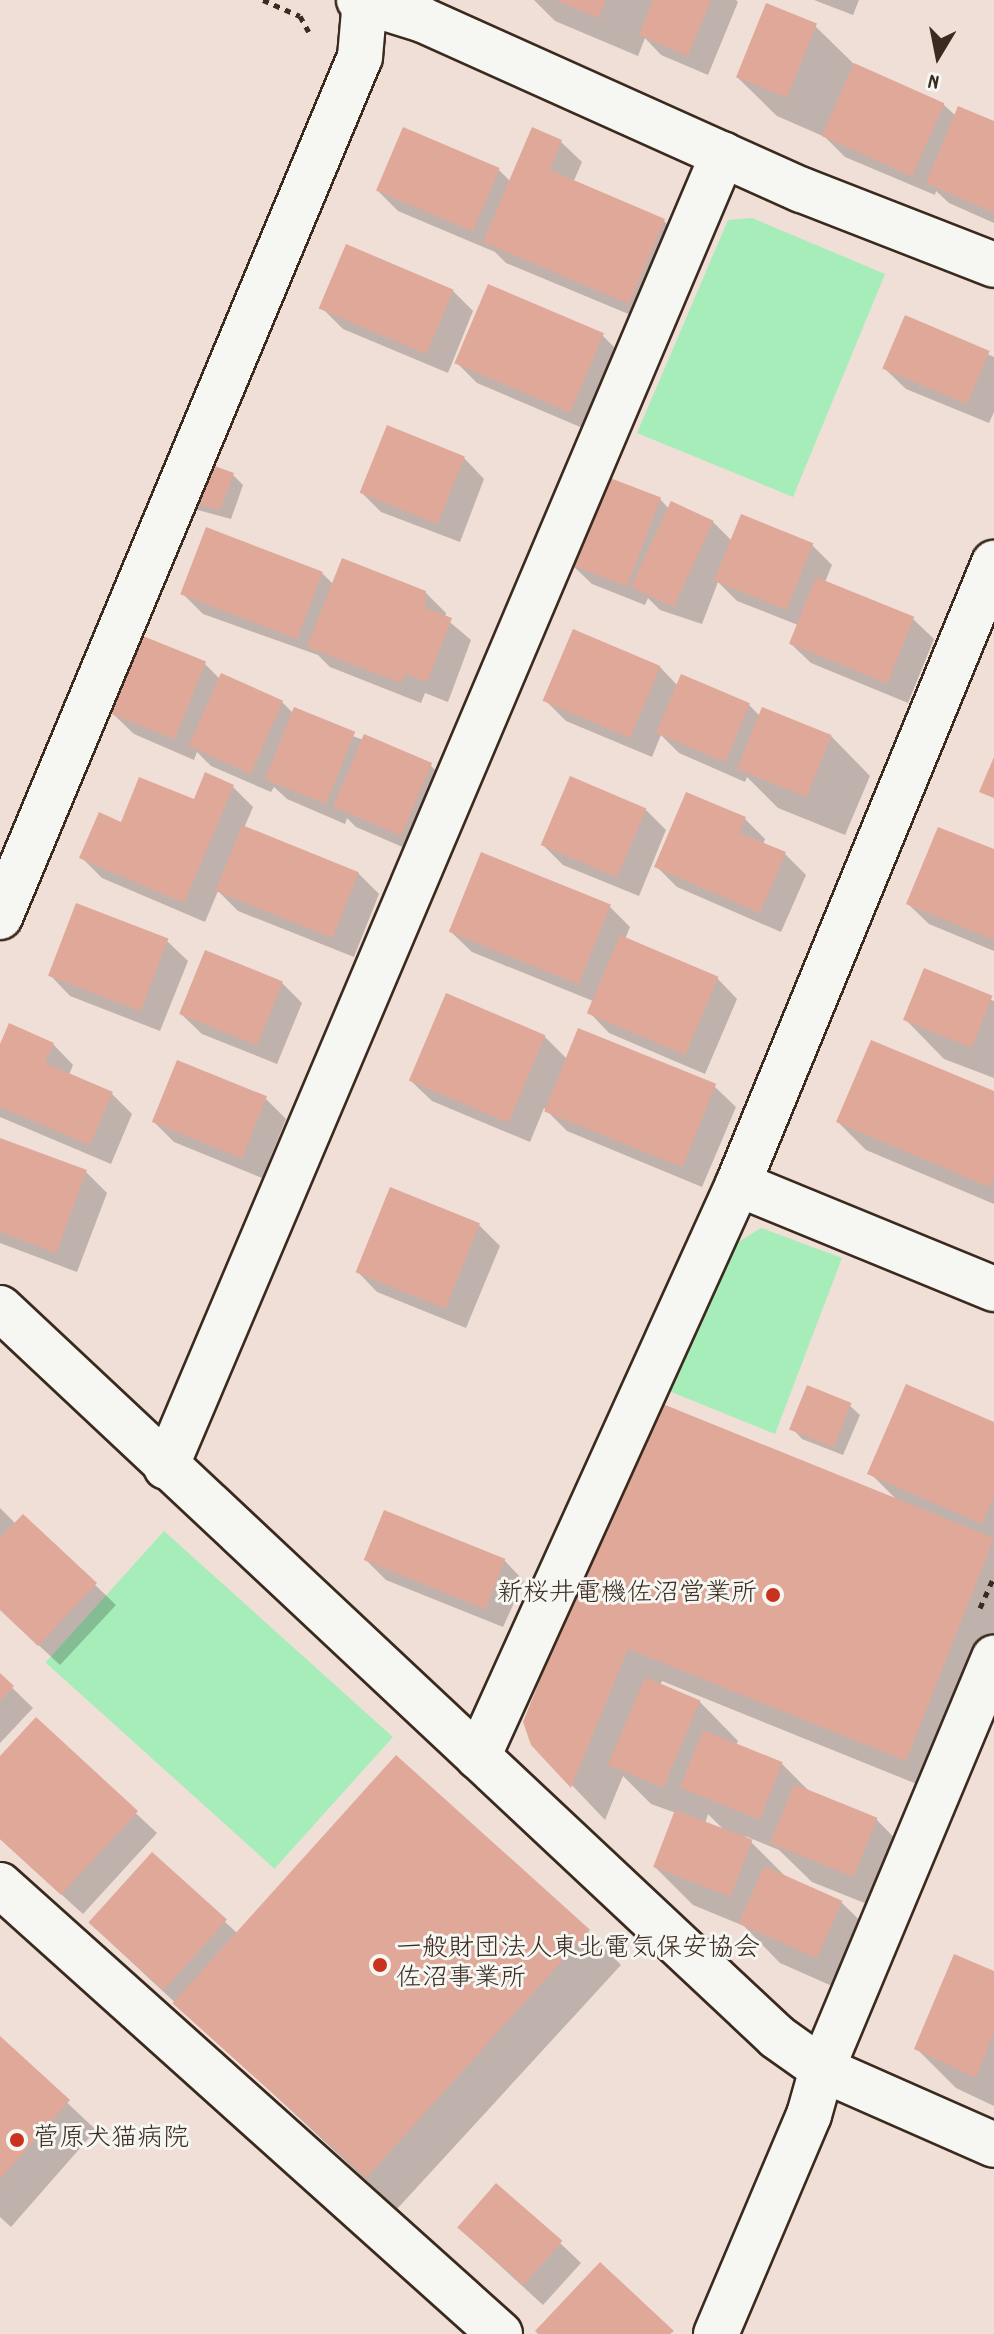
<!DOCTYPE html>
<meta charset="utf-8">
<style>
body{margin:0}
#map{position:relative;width:994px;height:2334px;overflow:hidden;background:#efdfd7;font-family:Dekko,"Klee One",sans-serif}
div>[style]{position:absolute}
.green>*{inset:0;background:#a6edba;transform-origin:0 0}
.shadow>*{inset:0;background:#0003}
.building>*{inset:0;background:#e0a899;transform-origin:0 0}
.path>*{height:5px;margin-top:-2.5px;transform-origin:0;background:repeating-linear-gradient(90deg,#3b2a1e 0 6px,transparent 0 12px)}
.roads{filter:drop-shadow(2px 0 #3b2a1e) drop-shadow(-2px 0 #3b2a1e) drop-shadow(0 2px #3b2a1e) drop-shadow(0 -2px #3b2a1e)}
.minor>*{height:44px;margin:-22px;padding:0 22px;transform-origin:22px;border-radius:22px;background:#f6f6f2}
.dots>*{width:22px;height:22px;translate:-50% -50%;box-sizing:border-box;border:4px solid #f6f6f2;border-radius:50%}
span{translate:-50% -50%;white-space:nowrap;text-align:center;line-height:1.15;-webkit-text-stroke:6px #f6f6f2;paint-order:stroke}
.poi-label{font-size:26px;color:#3b2a1e}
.right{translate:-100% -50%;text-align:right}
.left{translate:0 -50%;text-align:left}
.north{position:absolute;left:898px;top:16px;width:80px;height:80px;-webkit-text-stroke:6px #f6f6f2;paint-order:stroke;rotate:190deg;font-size:22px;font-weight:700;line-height:32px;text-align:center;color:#3b2a1e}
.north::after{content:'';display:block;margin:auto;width:28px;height:36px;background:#3b2a1e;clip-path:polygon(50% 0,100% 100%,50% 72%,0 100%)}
</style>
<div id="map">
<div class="green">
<div style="clip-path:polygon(752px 218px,885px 274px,793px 497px,637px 433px,728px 220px)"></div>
<div style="clip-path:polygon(761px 1228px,842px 1258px,775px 1434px,659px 1387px,724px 1251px)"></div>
<div style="left:164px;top:1531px;width:308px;height:177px;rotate:42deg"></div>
</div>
<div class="shadow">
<div style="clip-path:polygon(534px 0,736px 0,738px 2px,708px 75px,661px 55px,645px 38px,638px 56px,555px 21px)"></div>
<div style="clip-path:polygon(814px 0,859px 0,853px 15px)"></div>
<div style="clip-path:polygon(815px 26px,856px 66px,944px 105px,956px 116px,994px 124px,994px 223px,949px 203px,936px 191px,935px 195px,845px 157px,825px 137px,777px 116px,737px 77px)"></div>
<div style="clip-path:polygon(561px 142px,582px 162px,573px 183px,664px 221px,684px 241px,650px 323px,506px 263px,495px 252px,398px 211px,378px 191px,499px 170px,511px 182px)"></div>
<div style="clip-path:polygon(489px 287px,603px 336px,624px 357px,592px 432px,477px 383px,457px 363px)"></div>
<div style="clip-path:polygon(453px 291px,473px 311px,448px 373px,343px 329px,322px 308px)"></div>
<div style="clip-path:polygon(906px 318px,994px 357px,994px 412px,989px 423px,906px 389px,885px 369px)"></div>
<div style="clip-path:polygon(464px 458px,484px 479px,460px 542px,381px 512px,361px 492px)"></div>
<div style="clip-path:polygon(193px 461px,233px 475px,243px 485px,231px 519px,194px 509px)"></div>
<div style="clip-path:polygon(660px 499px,670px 510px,713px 522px,732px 541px,811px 544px,832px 565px,825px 582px,913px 619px,934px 639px,908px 703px,811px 663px,790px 643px,798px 625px,737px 601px,718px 582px,702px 624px,660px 610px,648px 598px,645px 605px,592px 584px,571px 564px)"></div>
<div style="clip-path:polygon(322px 573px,334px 585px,425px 592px,446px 613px,445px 618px,471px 640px,448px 702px,425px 693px,421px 703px,330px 667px,318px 655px,203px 614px,183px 594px)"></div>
<div style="clip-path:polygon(205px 664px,220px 679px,282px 702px,294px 714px,430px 765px,451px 785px,421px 855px,356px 827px,347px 818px,345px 824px,287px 799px,274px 787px,271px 792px,211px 766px,197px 752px,194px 760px,134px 734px,113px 714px)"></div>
<div style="clip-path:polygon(660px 667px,678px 686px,749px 705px,760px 716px,831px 736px,870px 776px,845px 835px,778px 808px,747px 777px,745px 782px,679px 753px,661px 735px,652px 757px,566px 721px,545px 700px)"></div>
<div style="clip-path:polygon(232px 786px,253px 807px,244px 828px,358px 873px,379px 894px,354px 957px,238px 911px,218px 891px,205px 922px,102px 878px,82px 858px,122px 825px)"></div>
<div style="clip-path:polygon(646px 810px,666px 830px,639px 896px,563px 865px,543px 845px)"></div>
<div style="clip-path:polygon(744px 818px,765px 839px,763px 845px,785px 854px,806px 875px,781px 932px,677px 887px,657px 867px)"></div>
<div style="clip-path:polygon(994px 852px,994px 951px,929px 924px,908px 904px)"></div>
<div style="clip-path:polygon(609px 906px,630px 927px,625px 939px,717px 978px,737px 999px,705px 1074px,609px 1033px,589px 1012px,593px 1001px,472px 952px,451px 932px)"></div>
<div style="clip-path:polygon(167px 941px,188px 961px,160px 1031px,70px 996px,50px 975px)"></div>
<div style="clip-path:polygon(925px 971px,994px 1001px,994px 1078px,944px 1059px,905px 1019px)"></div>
<div style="clip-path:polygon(282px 983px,302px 1003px,277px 1064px,202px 1034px,181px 1014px)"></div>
<div style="clip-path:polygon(545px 1037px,568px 1060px,715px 1087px,736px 1107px,702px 1187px,567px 1131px,544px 1108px,530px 1142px,432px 1101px,411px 1081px)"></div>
<div style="clip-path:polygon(53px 1044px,73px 1065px,69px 1075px,112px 1094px,132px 1114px,111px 1164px,0 1117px,0 1049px)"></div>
<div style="clip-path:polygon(994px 1093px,994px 1204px,866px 1150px,838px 1122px)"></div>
<div style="clip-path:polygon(266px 1099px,286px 1119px,262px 1178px,174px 1142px,153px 1121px)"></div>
<div style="clip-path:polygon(0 1140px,86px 1172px,107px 1193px,77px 1272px,0 1243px)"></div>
<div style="clip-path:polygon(479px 1225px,500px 1246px,466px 1328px,377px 1292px,357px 1271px)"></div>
<div style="clip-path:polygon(evenodd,654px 1402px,897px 1500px,870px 1473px,994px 1424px,994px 1658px,939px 1793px,662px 1681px,660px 1686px,699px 1701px,738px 1741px,736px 1745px,782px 1764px,811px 1793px,876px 1819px,915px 1859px,892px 1914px,812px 1882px,779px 1850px,745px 1836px,788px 1879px,842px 1903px,882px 1942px,857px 1997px,780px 1963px,744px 1926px,693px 1905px,654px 1866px,676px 1813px,651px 1804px,623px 1776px,605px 1820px,533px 1744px,654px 1402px,708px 1814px,727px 1833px,705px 1824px,708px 1814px)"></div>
<div style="clip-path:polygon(849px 1405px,860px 1415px,843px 1455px,802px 1439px,792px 1428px)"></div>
<div style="clip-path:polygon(0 1508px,16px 1524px,23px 1516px,116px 1605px,60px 1665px,0 1609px)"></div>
<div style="clip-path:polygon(366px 1560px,504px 1560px,524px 1581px,503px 1627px,386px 1580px)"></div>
<div style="clip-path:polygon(0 1676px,33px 1708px,0 1743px)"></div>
<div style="clip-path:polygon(36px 1720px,157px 1833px,83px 1914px,0 1839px,0 1759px)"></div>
<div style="clip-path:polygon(152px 1855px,236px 1932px,588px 1931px,621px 1965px,397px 2209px,110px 1942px)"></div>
<div style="clip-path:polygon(994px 1973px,994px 2106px,956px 2088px,917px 2049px)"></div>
<div style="clip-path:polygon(0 2039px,96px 2130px,11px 2227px,0 2217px)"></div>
<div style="clip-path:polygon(458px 2227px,560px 2243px,581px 2263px,543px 2305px)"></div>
</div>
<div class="building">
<div style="clip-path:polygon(556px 0,606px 0,598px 18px)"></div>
<div style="clip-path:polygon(653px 0,711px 0,688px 56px,639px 35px)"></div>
<div style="left:766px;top:3px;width:55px;height:80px;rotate:22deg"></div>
<div style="left:854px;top:63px;width:99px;height:80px;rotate:24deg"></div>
<div style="clip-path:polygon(958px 106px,994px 121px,994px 213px,926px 183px)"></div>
<div style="left:403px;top:127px;width:105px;height:69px;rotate:23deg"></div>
<div style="clip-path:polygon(532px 127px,562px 140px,550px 170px,665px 219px,629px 304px,483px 242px)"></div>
<div style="left:346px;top:244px;width:117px;height:70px;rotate:23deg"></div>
<div style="left:488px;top:284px;width:126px;height:86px;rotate:23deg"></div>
<div style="left:905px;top:315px;width:92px;height:58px;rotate:23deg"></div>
<div style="left:387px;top:425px;width:84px;height:73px;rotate:22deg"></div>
<div style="clip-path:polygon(192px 458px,234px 473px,220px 510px,181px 499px)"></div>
<div style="left:605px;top:476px;width:60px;height:95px;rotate:21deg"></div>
<div style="left:671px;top:501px;width:47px;height:95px;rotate:25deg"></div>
<div style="left:741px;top:514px;width:78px;height:72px;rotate:22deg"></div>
<div style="left:206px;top:527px;width:125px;height:72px;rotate:21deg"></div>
<div style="clip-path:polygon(342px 558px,426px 591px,425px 608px,452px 618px,427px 682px,405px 674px,401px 683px,307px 647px)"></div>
<div style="left:816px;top:577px;width:106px;height:72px;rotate:22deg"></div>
<div style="left:573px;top:629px;width:95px;height:78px;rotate:23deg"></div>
<div style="left:143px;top:636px;width:68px;height:84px;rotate:22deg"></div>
<div style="left:221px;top:673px;width:68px;height:80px;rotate:24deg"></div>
<div style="left:681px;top:674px;width:75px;height:64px;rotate:23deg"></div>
<div style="left:294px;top:707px;width:66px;height:78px;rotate:22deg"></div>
<div style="left:762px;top:707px;width:75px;height:67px;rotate:22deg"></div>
<div style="left:364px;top:734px;width:74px;height:79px;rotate:23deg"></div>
<div style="clip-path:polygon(994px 757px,994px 798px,979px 792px)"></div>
<div style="clip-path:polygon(205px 772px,234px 785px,184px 903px,79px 858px,99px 812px,121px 822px,139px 777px,194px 799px)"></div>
<div style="left:570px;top:776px;width:83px;height:75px;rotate:23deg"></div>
<div style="clip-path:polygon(686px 792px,746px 817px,739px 833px,786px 852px,760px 913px,654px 867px)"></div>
<div style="left:242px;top:825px;width:126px;height:71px;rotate:22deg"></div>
<div style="clip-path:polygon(938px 827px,994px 849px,994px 940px,906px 904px)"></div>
<div style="left:481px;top:852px;width:140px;height:86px;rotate:22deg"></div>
<div style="left:76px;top:903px;width:99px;height:78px;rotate:21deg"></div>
<div style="left:620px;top:935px;width:107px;height:85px;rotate:23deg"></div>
<div style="left:205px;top:950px;width:84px;height:69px;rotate:22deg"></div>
<div style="left:924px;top:968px;width:74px;height:56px;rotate:22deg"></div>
<div style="left:446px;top:993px;width:108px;height:95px;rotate:23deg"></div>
<div style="clip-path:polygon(9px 1023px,54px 1043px,45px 1063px,113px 1092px,90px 1145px,0 1107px,0 1044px)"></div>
<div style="left:578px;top:1028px;width:149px;height:90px;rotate:22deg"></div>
<div style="clip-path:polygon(871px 1040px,994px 1091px,994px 1177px,989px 1187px,836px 1122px)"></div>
<div style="left:177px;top:1060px;width:97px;height:67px;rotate:22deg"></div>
<div style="clip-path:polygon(0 1138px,87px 1170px,56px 1253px,0 1232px)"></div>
<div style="left:390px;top:1187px;width:97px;height:92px;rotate:22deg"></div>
<div style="clip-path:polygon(906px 1384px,994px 1422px,994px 1496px,982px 1524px,867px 1474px)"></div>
<div style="left:807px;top:1385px;width:48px;height:48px;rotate:22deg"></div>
<div style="clip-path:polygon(653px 1400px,994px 1538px,906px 1761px,628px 1649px,571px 1788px,531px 1745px,523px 1722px)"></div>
<div style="left:384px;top:1510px;width:131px;height:54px;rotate:22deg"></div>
<div style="clip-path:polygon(23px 1514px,97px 1583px,38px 1646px,0 1610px,0 1538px)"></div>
<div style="clip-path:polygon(0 1673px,14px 1686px,0 1701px)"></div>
<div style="left:645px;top:1677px;width:60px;height:95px;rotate:23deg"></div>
<div style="clip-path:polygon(36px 1717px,138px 1811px,61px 1895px,0 1839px,0 1756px)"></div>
<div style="left:703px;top:1730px;width:86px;height:62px;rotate:22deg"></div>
<div style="left:396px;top:1755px;width:261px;height:334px;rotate:42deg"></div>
<div style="left:794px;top:1784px;width:90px;height:64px;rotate:22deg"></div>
<div style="left:675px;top:1810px;width:83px;height:61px;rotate:21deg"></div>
<div style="left:152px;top:1852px;width:101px;height:95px;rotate:42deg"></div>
<div style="left:764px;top:1866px;width:86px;height:63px;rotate:24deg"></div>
<div style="clip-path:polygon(954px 1954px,994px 1971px,994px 2032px,976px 2078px,914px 2049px)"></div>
<div style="clip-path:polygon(0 2036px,70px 2100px,0 2179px)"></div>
<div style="left:496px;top:2183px;width:88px;height:59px;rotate:41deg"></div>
<div style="clip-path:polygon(600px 2262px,674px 2331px,670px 2334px,538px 2334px,535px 2331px)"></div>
</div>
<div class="path">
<div style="left:263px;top:0;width:40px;rotate:23.4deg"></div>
<div style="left:300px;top:16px;width:18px;rotate:61deg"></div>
<div style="left:980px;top:1608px;width:35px;rotate:-66deg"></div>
</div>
<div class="roads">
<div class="minor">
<div style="left:359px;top:0;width:67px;rotate:17.4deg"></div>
<div style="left:423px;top:20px;width:415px;rotate:24.2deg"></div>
<div style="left:802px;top:190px;width:206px;rotate:21.3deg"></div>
<div style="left:0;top:917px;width:932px;rotate:-67.29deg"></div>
<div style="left:360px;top:57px;width:57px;rotate:-85deg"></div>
<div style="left:738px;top:1184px;width:277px;rotate:22.3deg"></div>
<div style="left:0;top:1308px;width:1065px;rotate:43.17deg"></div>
<div style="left:777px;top:2037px;width:55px;rotate:35.4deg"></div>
<div style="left:822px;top:2069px;width:188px;rotate:23.8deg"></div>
<div style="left:166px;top:1467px;width:1426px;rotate:-67.01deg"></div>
<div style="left:478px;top:1757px;width:629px;rotate:-65.59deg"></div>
<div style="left:738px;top:1184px;width:672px;rotate:-67.6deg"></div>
<div style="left:0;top:1885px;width:672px;rotate:41.92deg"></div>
<div style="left:716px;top:2334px;width:238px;rotate:-67deg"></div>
<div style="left:809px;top:2115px;width:48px;rotate:-74.2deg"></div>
<div style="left:822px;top:2069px;width:446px;rotate:-67.3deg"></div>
</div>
</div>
<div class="dots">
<div style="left:773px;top:1595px;background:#c8321e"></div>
<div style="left:380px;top:1965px;background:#c8321e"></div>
<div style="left:17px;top:2140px;background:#c8321e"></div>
</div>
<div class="poi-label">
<span class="right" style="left:757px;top:1595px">新桜井電機佐沼営業所</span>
<span class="left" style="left:396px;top:1965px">一般財団法人東北電気保安協会<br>佐沼事業所</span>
<span class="left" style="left:33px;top:2140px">菅原犬猫病院</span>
</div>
<div class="north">N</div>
</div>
